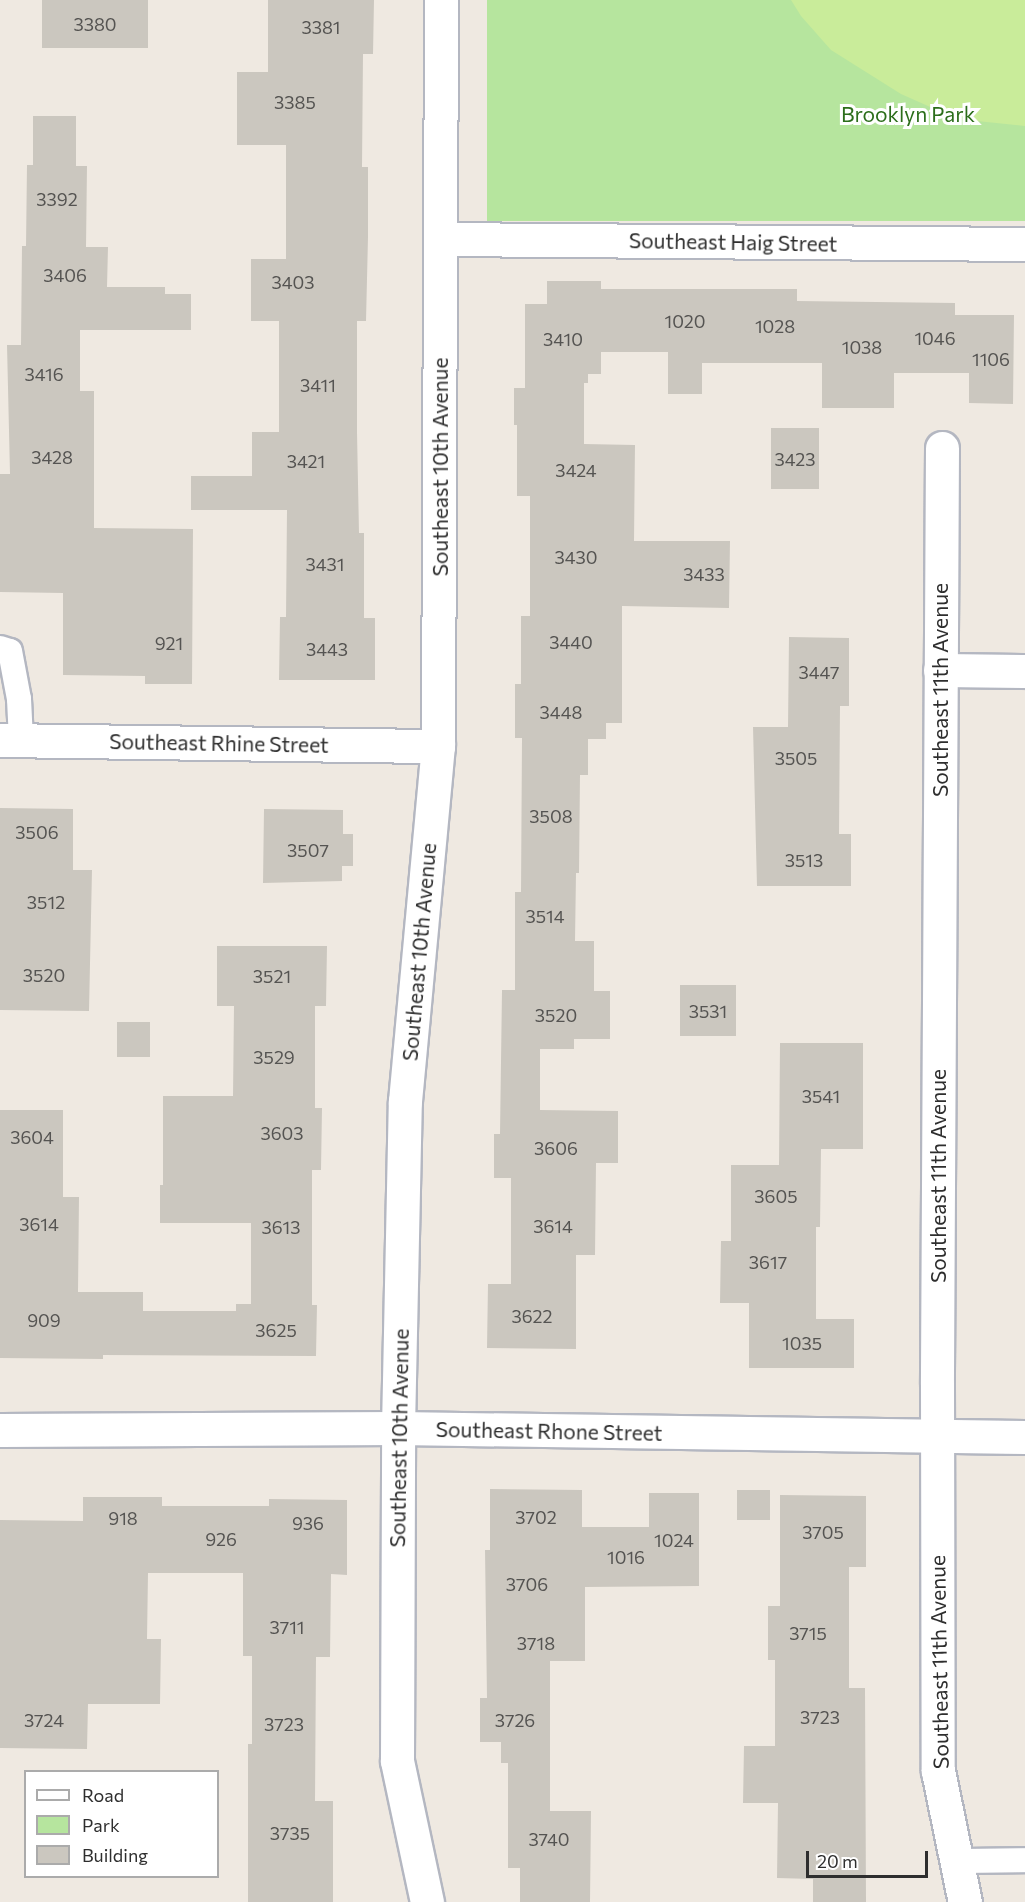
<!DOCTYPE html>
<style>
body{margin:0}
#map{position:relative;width:1025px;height:1902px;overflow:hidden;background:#efe9e1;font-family:Commissioner,sans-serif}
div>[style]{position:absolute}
.green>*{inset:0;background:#b6e59e;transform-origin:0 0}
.pitch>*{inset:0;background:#c9ec9a}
.building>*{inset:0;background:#cbc7bf;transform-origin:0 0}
.roads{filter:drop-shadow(2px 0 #b4b7c1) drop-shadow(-2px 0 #b4b7c1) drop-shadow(0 2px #b4b7c1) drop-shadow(0 -2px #b4b7c1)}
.lane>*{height:24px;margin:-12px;padding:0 12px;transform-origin:12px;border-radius:12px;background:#fff}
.street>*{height:33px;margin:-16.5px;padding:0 16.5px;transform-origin:16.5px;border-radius:16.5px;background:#fff}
span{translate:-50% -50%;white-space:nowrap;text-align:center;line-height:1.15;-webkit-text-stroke:6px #fff;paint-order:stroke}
.number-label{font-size:18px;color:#555452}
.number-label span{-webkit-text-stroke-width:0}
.park-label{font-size:21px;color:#2c6e1b}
.street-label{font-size:21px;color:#2e2e2e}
.legend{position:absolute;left:24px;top:1770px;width:195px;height:108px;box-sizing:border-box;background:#fff;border:2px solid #ababab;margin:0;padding:8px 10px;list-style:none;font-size:18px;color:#2e2e2e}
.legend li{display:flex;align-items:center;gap:12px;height:30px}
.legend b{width:30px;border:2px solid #ababab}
.scale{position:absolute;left:806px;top:1851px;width:122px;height:27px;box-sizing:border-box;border:3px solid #2e2e2e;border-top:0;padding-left:8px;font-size:18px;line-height:21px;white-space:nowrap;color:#2e2e2e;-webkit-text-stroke:4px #fff;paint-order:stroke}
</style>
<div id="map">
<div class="green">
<div style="left:487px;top:0;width:538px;height:221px"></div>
</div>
<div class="pitch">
<div style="clip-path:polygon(791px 0,1025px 0,1025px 126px,977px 121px,937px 110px,901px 94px,831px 50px,801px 16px)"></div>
</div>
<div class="building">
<div style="left:42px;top:0;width:106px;height:48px"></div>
<div style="clip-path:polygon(268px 0,374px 0,373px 54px,363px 54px,362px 167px,368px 167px,368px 237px,366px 321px,357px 321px,357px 432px,359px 533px,364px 533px,364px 618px,375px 618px,375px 680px,279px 680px,280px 617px,286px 617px,287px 510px,191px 510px,191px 476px,252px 476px,252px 432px,279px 432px,279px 321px,251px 321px,251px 259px,286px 259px,286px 145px,237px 145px,237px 72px,268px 72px)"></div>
<div style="clip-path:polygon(33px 116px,76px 116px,76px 166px,87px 166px,86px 247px,108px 247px,107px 287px,165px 287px,165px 294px,191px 294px,191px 330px,80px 330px,80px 391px,94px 391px,94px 528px,193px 529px,192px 684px,145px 684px,145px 676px,63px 675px,63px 593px,0 592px,0 474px,10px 474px,7px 345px,21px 345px,22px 246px,26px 246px,27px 165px,33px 165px)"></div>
<div style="clip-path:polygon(547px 281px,601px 281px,601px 289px,797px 289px,797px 301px,955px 303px,955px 315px,1014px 315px,1013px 404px,969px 403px,969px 373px,894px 373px,894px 408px,822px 408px,822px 363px,702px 363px,702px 394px,668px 394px,668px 352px,601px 352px,601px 374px,588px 374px,588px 383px,584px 383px,584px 444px,635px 445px,634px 541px,730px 541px,729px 608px,622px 606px,622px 723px,606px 723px,606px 739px,588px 739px,588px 775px,580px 775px,579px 873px,576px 873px,575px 941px,594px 941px,594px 991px,610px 991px,610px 1039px,574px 1039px,574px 1049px,540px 1049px,540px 1110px,618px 1111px,618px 1163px,596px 1163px,595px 1255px,576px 1255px,576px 1349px,487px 1348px,488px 1284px,511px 1284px,511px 1178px,494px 1178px,494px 1134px,500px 1134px,502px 990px,515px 990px,515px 892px,521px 892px,522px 738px,515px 738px,515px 684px,521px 684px,521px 616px,530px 616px,530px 496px,517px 496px,517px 425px,514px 425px,514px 388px,525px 388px,525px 304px,547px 304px)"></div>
<div style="left:771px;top:428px;width:48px;height:61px"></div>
<div style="clip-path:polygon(789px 637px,849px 638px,849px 706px,840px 706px,839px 834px,851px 834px,851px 886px,757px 886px,753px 727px,788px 727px)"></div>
<div style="clip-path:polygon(0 808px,73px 809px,73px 870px,92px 870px,89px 1011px,0 1010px)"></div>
<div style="clip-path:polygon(264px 809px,343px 810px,343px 834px,353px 834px,353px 866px,342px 866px,342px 881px,263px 883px)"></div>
<div style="clip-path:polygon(217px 946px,327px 946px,326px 1006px,315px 1006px,315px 1108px,322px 1108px,321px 1170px,312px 1170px,312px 1305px,317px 1305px,316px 1356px,103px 1355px,103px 1359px,0 1358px,0 1110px,63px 1110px,63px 1197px,79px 1197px,78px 1292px,143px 1292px,143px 1311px,236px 1311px,236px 1304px,251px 1304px,251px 1223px,160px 1223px,160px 1185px,163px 1185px,163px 1096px,233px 1096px,234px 1006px,217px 1006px)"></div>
<div style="left:680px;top:985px;width:56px;height:51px"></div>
<div style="left:117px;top:1022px;width:33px;height:35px"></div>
<div style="clip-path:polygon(780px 1043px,863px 1043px,863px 1149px,821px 1149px,820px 1227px,816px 1227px,816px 1319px,854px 1319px,854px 1368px,749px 1368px,749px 1303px,720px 1303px,721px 1241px,731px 1241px,731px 1165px,779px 1165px)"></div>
<div style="clip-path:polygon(490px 1489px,582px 1490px,582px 1527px,649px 1527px,649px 1493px,699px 1493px,699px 1586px,585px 1587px,585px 1661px,550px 1661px,550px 1811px,591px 1811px,590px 1902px,520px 1902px,520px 1868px,508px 1868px,508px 1763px,501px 1763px,501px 1742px,480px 1742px,480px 1698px,487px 1698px,485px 1550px,490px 1550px)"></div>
<div style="left:737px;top:1490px;width:33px;height:30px"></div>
<div style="clip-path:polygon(780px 1495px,866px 1496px,866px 1567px,849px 1567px,849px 1688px,865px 1688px,866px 1902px,813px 1902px,813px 1879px,777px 1878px,778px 1803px,743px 1803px,744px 1746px,775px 1746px,775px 1660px,768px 1660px,768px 1606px,780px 1606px)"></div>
<div style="clip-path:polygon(83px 1497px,162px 1497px,162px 1506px,269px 1506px,269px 1499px,347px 1500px,347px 1575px,331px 1574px,330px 1657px,316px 1657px,315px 1801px,333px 1801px,333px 1902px,248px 1902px,248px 1744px,252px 1744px,252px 1656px,243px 1656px,243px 1573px,148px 1573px,147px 1639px,161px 1639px,160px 1704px,88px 1704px,87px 1749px,0 1748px,0 1520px,83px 1521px)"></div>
</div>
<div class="roads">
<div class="lane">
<div style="left:0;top:648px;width:10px;rotate:17deg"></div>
<div style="left:10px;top:651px;width:49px;rotate:79.4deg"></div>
<div style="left:19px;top:699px;width:41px;rotate:87.2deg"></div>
<div style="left:957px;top:1861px;width:68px;rotate:-0.8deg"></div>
</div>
<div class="street">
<div style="left:441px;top:239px;width:584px;rotate:0.49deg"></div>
<div style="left:942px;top:448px;width:936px;rotate:90.31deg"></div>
<div style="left:937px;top:1384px;width:387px;rotate:89.9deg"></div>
<div style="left:938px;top:1771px;width:134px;rotate:78.4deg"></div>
<div style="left:940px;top:670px;width:85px;rotate:0.7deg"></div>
<div style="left:0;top:740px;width:438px;rotate:0.8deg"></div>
<div style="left:0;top:1430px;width:398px;rotate:-0.3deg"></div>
<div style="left:398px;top:1428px;width:627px;rotate:0.82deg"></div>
<div style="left:427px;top:1902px;width:144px;rotate:-102deg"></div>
<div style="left:397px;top:1761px;width:333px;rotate:-89.8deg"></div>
<div style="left:398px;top:1428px;width:327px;rotate:-88.8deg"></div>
<div style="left:405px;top:1101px;width:357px;rotate:-84.7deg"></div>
<div style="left:438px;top:746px;width:746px;rotate:-89.77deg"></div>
</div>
</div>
<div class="number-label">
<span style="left:95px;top:24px">3380</span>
<span style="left:321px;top:27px">3381</span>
<span style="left:295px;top:102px">3385</span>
<span style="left:57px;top:199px">3392</span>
<span style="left:65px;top:275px">3406</span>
<span style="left:293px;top:282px">3403</span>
<span style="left:685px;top:321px">1020</span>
<span style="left:775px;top:326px">1028</span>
<span style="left:935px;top:338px">1046</span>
<span style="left:563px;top:339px">3410</span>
<span style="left:862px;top:347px">1038</span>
<span style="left:991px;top:359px">1106</span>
<span style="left:44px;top:374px">3416</span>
<span style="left:318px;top:385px">3411</span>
<span style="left:52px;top:457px">3428</span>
<span style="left:795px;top:459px">3423</span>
<span style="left:306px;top:461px">3421</span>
<span style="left:576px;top:470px">3424</span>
<span style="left:576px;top:557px">3430</span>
<span style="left:325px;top:564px">3431</span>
<span style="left:704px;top:574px">3433</span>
<span style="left:571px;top:642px">3440</span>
<span style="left:169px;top:643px">921</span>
<span style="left:327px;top:649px">3443</span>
<span style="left:819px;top:672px">3447</span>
<span style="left:561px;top:712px">3448</span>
<span style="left:796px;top:758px">3505</span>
<span style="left:551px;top:816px">3508</span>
<span style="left:37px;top:832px">3506</span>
<span style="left:308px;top:850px">3507</span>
<span style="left:804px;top:860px">3513</span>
<span style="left:46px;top:902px">3512</span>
<span style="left:545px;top:916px">3514</span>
<span style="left:44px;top:975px">3520</span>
<span style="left:272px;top:976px">3521</span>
<span style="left:708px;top:1011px">3531</span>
<span style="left:556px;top:1015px">3520</span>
<span style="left:274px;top:1057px">3529</span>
<span style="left:821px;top:1096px">3541</span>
<span style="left:282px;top:1133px">3603</span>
<span style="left:32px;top:1137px">3604</span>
<span style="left:556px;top:1148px">3606</span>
<span style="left:776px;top:1196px">3605</span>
<span style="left:39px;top:1224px">3614</span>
<span style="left:553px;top:1226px">3614</span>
<span style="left:281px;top:1227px">3613</span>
<span style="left:768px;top:1262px">3617</span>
<span style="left:532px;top:1316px">3622</span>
<span style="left:44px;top:1320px">909</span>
<span style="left:276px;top:1330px">3625</span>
<span style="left:802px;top:1343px">1035</span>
<span style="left:536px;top:1517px">3702</span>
<span style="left:123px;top:1518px">918</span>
<span style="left:308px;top:1523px">936</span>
<span style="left:823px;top:1532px">3705</span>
<span style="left:221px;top:1539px">926</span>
<span style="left:674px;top:1540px">1024</span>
<span style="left:626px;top:1557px">1016</span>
<span style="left:527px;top:1584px">3706</span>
<span style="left:287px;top:1627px">3711</span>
<span style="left:808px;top:1633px">3715</span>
<span style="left:536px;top:1643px">3718</span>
<span style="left:820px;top:1717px">3723</span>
<span style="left:44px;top:1720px">3724</span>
<span style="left:515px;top:1720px">3726</span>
<span style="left:284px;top:1724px">3723</span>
<span style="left:290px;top:1833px">3735</span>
<span style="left:549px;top:1839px">3740</span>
</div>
<div class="park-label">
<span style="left:908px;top:114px">Brooklyn Park</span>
</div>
<div class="street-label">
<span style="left:733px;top:242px;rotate:1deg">Southeast Haig Street</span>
<span style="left:440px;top:467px;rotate:-90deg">Southeast 10th Avenue</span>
<span style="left:940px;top:690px;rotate:-90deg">Southeast 11th Avenue</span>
<span style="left:219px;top:743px;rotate:1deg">Southeast Rhine Street</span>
<span style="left:419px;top:952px;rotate:-85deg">Southeast 10th Avenue</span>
<span style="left:938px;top:1176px;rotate:-90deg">Southeast 11th Avenue</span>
<span style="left:549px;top:1431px;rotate:1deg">Southeast Rhone Street</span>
<span style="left:399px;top:1438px;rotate:-89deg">Southeast 10th Avenue</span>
<span style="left:939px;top:1662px;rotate:-91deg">Southeast 11th Avenue</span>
</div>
<ul class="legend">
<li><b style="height:8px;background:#fff"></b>Road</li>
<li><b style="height:16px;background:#b6e59e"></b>Park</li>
<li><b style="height:16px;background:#cbc7bf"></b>Building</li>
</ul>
<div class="scale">20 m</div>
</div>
